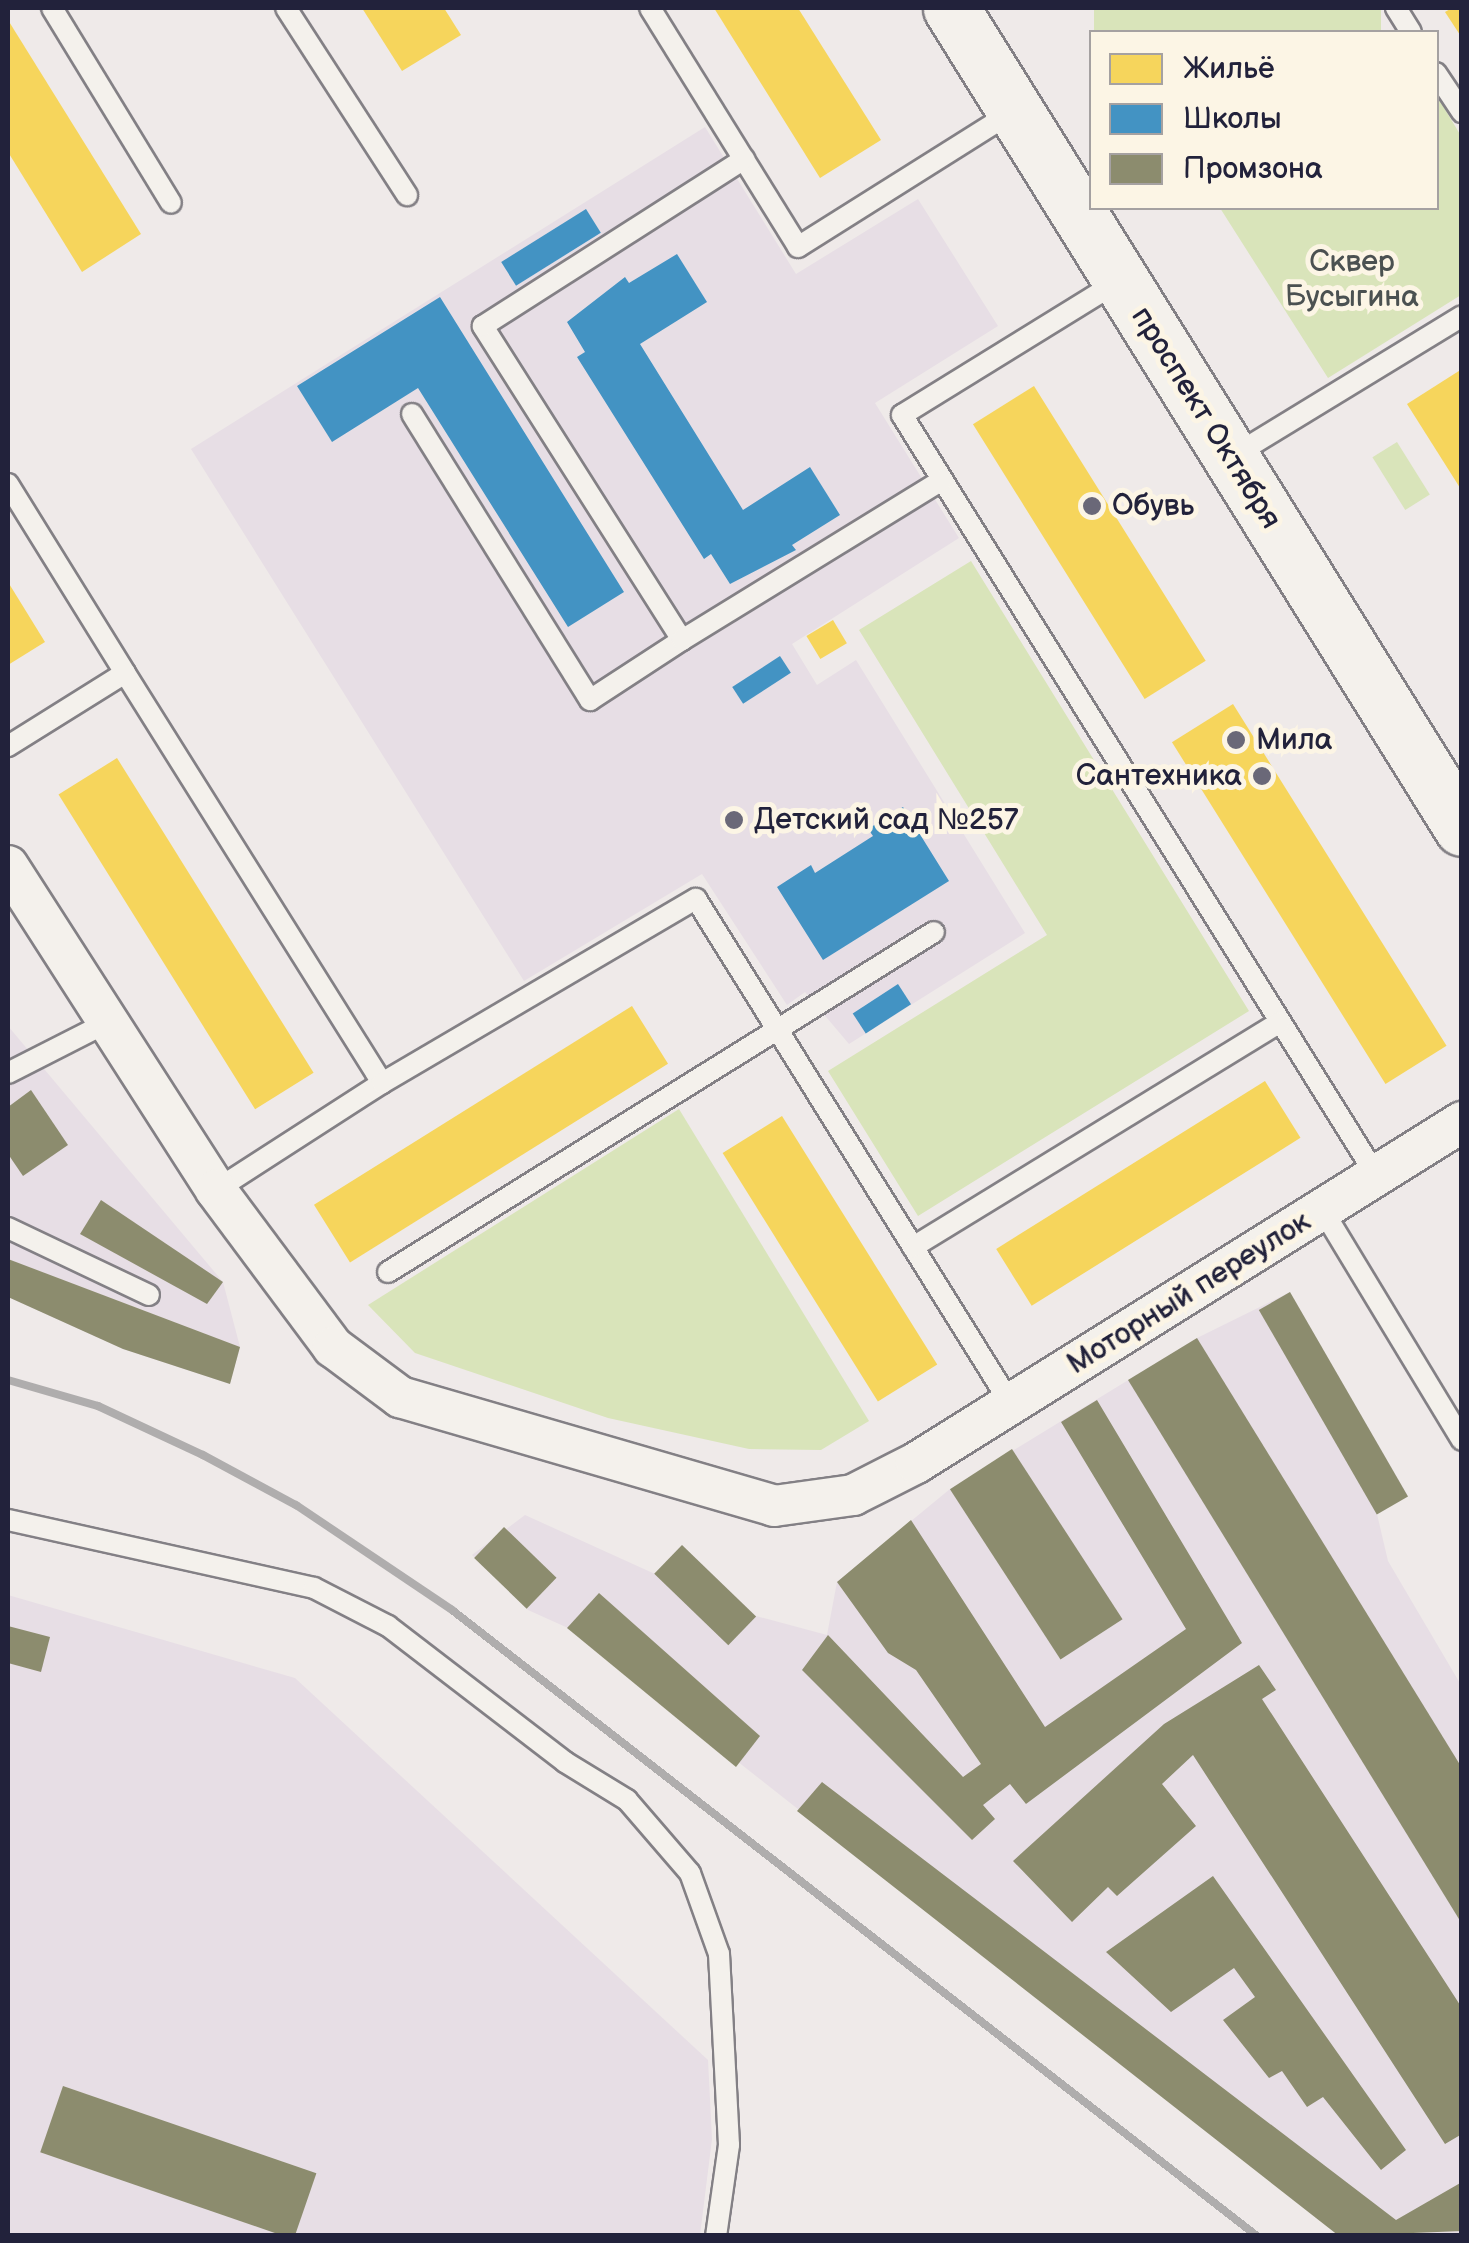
<!DOCTYPE html>
<meta charset="utf-8">
<style>
body{margin:0}
#map{position:relative;width:1469px;height:2243px;overflow:hidden;background:#efeae9;font-family:"Balsamiq Sans",sans-serif}
div>[style]{position:absolute}
.built>*{inset:0;background:#e7dee5}
.green>*{inset:0;background:#d9e4ba;transform-origin:0 0}
.homes>*{inset:0;background:#f6d55c;transform-origin:0 0}
.schools>*{inset:0;background:#4393c3;transform-origin:0 0}
.industry>*{inset:0;background:#8c8c6e;transform-origin:0 0}
.roads{filter:drop-shadow(2px 0 #838085) drop-shadow(-2px 0 #838085) drop-shadow(0 2px #838085) drop-shadow(0 -2px #838085)}
.service>*{height:20px;margin:-10px;padding:0 10px;transform-origin:10px;border-radius:10px;background:#f4f1ec}
.minor>*{height:40px;margin:-20px;padding:0 20px;transform-origin:20px;border-radius:20px;background:#f4f1ec}
.secondary>*{height:55px;margin:-27.5px;padding:0 27.5px;transform-origin:27.5px;border-radius:27.5px;background:#f4f1ec}
.rail>*{height:8px;margin:-4px;padding:0 4px;transform-origin:4px;border-radius:4px;background:#afadad}
.dots>*{width:28px;height:28px;translate:-50% -50%;box-sizing:border-box;border:5px solid #fcf5e5;border-radius:50%}
span{translate:-50% -50%;white-space:nowrap;text-align:center;line-height:1.15;-webkit-text-stroke:10px #fcf5e5;paint-order:stroke}
.park-label{font-size:30px;color:#4b5151}
.street-label{font-size:30px;color:#22223b}
.poi-label{font-size:30px;color:#22223b}
.left{translate:0 -50%;text-align:left}
.right{translate:-100% -50%;text-align:right}
.frame{position:absolute;inset:0;border:10px solid #22223b;pointer-events:none}
.legend{position:absolute;left:1089px;top:30px;width:350px;height:180px;box-sizing:border-box;background:#fcf5e5;border:2px solid #a5a1a1;margin:0;padding:12px 18px;list-style:none;font-size:30px;color:#22223b}
.legend li{display:flex;align-items:center;gap:20px;height:50px}
.legend b{width:50px;border:2px solid #a5a1a1}
</style>
<div id="map">
<div class="built">
<div style="clip-path:polygon(705px 127px,796px 274px,918px 199px,998px 326px,875px 403px,959px 538px,792px 644px,817px 685px,856px 660px,1025px 933px,849px 1044px,805px 992px,787px 1005px,702px 874px,524px 981px,191px 449px)"></div>
<div style="clip-path:polygon(8px 1026px,223px 1282px,240px 1347px,230px 1384px,123px 1349px,8px 1297px)"></div>
<div style="clip-path:polygon(1290px 1292px,1408px 1496px,1377px 1514px,1388px 1561px,1461px 1685px,1461px 2235px,1339px 2235px,568px 1628px,528px 1610px,472px 1555px,525px 1515px,655px 1574px,682px 1545px,756px 1616px,827px 1635px,837px 1582px,950px 1489px,1197px 1338px)"></div>
<div style="clip-path:polygon(8px 1595px,295px 1678px,708px 2060px,712px 2139px,700px 2235px,8px 2235px)"></div>
</div>
<div class="green">
<div style="left:1094px;top:8px;width:287px;height:29px"></div>
<div style="clip-path:polygon(1437px 96px,1461px 136px,1461px 295px,1328px 378px,1220px 208px,1436px 208px)"></div>
<div style="left:1397px;top:442px;width:62px;height:29px;rotate:58deg"></div>
<div style="clip-path:polygon(971px 561px,1249px 1011px,918px 1216px,828px 1071px,1047px 935px,859px 630px)"></div>
<div style="clip-path:polygon(679px 1109px,869px 1421px,821px 1450px,749px 1449px,608px 1418px,415px 1353px,368px 1305px)"></div>
</div>
<div class="homes">
<div style="clip-path:polygon(362px 8px,444px 8px,461px 35px,402px 71px)"></div>
<div style="clip-path:polygon(714px 8px,798px 8px,881px 140px,820px 178px)"></div>
<div style="clip-path:polygon(1452px 8px,1462px 8px,1462px 38px,1445px 12px)"></div>
<div style="clip-path:polygon(8px 20px,141px 234px,82px 272px,8px 152px)"></div>
<div style="clip-path:polygon(1462px 369px,1462px 491px,1407px 404px)"></div>
<div style="left:1034px;top:386px;width:324px;height:72px;rotate:58deg"></div>
<div style="clip-path:polygon(8px 582px,45px 642px,8px 665px)"></div>
<div style="left:833px;top:620px;width:27px;height:31px;rotate:59deg"></div>
<div style="left:1233px;top:704px;width:403px;height:72px;rotate:58deg"></div>
<div style="left:117px;top:758px;width:371px;height:69px;rotate:58deg"></div>
<div style="left:632px;top:1006px;width:68px;height:375px;rotate:58deg"></div>
<div style="left:1265px;top:1081px;width:67px;height:317px;rotate:58deg"></div>
<div style="left:782px;top:1116px;width:293px;height:70px;rotate:58deg"></div>
</div>
<div class="schools">
<div style="left:586px;top:209px;width:28px;height:100px;rotate:58deg"></div>
<div style="clip-path:polygon(677px 254px,707px 302px,640px 344px,743px 510px,810px 467px,840px 515px,792px 545px,796px 550px,730px 584px,711px 554px,704px 559px,577px 357px,585px 352px,567px 322px,625px 277px,629px 283px)"></div>
<div style="clip-path:polygon(440px 297px,624px 592px,568px 627px,418px 388px,332px 442px,297px 386px)"></div>
<div style="left:780px;top:656px;width:20px;height:57px;rotate:57deg"></div>
<div style="clip-path:polygon(903px 807px,949px 881px,823px 960px,777px 887px,811px 865px,815px 873px,873px 836px,868px 829px)"></div>
<div style="left:898px;top:984px;width:24px;height:54px;rotate:57deg"></div>
</div>
<div class="industry">
<div style="clip-path:polygon(31px 1090px,68px 1145px,23px 1176px,8px 1154px,8px 1107px)"></div>
<div style="clip-path:polygon(101px 1200px,223px 1282px,207px 1304px,80px 1234px)"></div>
<div style="clip-path:polygon(8px 1259px,240px 1347px,230px 1384px,123px 1349px,8px 1297px)"></div>
<div style="left:1290px;top:1292px;width:236px;height:36px;rotate:60deg"></div>
<div style="clip-path:polygon(1197px 1338px,1462px 1768px,1462px 1924px,1128px 1380px)"></div>
<div style="clip-path:polygon(1097px 1400px,1242px 1643px,1026px 1804px,1010px 1784px,983px 1805px,995px 1819px,972px 1840px,802px 1670px,828px 1635px,963px 1777px,981px 1764px,916px 1670px,888px 1653px,837px 1582px,911px 1520px,1045px 1727px,1186px 1629px,1061px 1422px)"></div>
<div style="left:1012px;top:1449px;width:203px;height:74px;rotate:57deg"></div>
<div style="left:504px;top:1527px;width:73px;height:43px;rotate:44deg"></div>
<div style="left:682px;top:1545px;width:103px;height:40px;rotate:44deg"></div>
<div style="clip-path:polygon(599px 1593px,760px 1736px,736px 1767px,567px 1628px)"></div>
<div style="clip-path:polygon(8px 1626px,50px 1637px,41px 1672px,8px 1663px)"></div>
<div style="clip-path:polygon(1259px 1665px,1276px 1690px,1262px 1699px,1462px 2008px,1462px 2134px,1445px 2144px,1193px 1755px,1162px 1784px,1196px 1826px,1117px 1896px,1108px 1887px,1072px 1922px,1013px 1861px,1164px 1724px)"></div>
<div style="clip-path:polygon(822px 1782px,1396px 2220px,1462px 2182px,1462px 2231px,1339px 2236px,797px 1811px)"></div>
<div style="clip-path:polygon(1213px 1876px,1406px 2150px,1381px 2170px,1323px 2097px,1307px 2107px,1282px 2071px,1269px 2078px,1223px 2020px,1255px 1997px,1234px 1968px,1171px 2012px,1106px 1952px)"></div>
<div style="left:63px;top:2086px;width:268px;height:70px;rotate:19deg"></div>
</div>
<div class="roads">
<div class="service">
<div style="left:52px;top:8px;width:228px;rotate:58.6deg"></div>
<div style="left:286px;top:8px;width:223px;rotate:57.1deg"></div>
<div style="left:650px;top:8px;width:281px;rotate:58.2deg"></div>
<div style="left:798px;top:247px;width:252px;rotate:-32.2deg"></div>
<div style="left:1396px;top:8px;width:28px;rotate:58deg"></div>
<div style="left:1436px;top:73px;width:47px;rotate:56.3deg"></div>
<div style="left:1119px;top:281px;width:255px;rotate:148.3deg"></div>
<div style="left:902px;top:415px;width:896px;rotate:58.05deg"></div>
<div style="left:412px;top:414px;width:337px;rotate:58.1deg"></div>
<div style="left:590px;top:700px;width:110px;rotate:-33.1deg"></div>
<div style="left:682px;top:640px;width:372px;rotate:-122.4deg"></div>
<div style="left:483px;top:326px;width:310px;rotate:-32.6deg"></div>
<div style="left:1233px;top:456px;width:268px;rotate:-31.4deg"></div>
<div style="left:8px;top:484px;width:222px;rotate:58.2deg"></div>
<div style="left:125px;top:673px;width:138px;rotate:148deg"></div>
<div style="left:682px;top:640px;width:305px;rotate:-31.6deg"></div>
<div style="left:125px;top:673px;width:484px;rotate:57.9deg"></div>
<div style="left:8px;top:1073px;width:112px;rotate:-27deg"></div>
<div style="left:216px;top:1190px;width:197px;rotate:-32.8deg"></div>
<div style="left:382px;top:1083px;width:364px;rotate:-30.4deg"></div>
<div style="left:696px;top:899px;width:595px;rotate:58.05deg"></div>
<div style="left:1322px;top:1209px;width:270px;rotate:58.8deg"></div>
<div style="left:8px;top:1228px;width:156px;rotate:25.4deg"></div>
<div style="left:913px;top:1247px;width:430px;rotate:-31.5deg"></div>
<div style="left:388px;top:1272px;width:643px;rotate:-31.91deg"></div>
<div style="left:8px;top:1520px;width:313px;rotate:12.5deg"></div>
<div style="left:314px;top:1588px;width:83px;rotate:27.2deg"></div>
<div style="left:388px;top:1626px;width:223px;rotate:37.5deg"></div>
<div style="left:565px;top:1762px;width:73px;rotate:31.5deg"></div>
<div style="left:627px;top:1800px;width:96px;rotate:49.2deg"></div>
<div style="left:690px;top:1873px;width:86px;rotate:70.3deg"></div>
<div style="left:719px;top:1954px;width:191px;rotate:87deg"></div>
<div style="left:729px;top:2145px;width:92px;rotate:98.1deg"></div>
</div>
<div class="minor">
<div style="left:8px;top:866px;width:385px;rotate:57.3deg"></div>
<div style="left:216px;top:1190px;width:196px;rotate:53.3deg"></div>
<div style="left:333px;top:1347px;width:84px;rotate:36.7deg"></div>
<div style="left:400px;top:1397px;width:390px;rotate:16.2deg"></div>
<div style="left:774px;top:1506px;width:80px;rotate:-7.9deg"></div>
<div style="left:853px;top:1495px;width:71px;rotate:-26.9deg"></div>
<div style="left:916px;top:1463px;width:644px;rotate:-31.99deg"></div>
</div>
<div class="secondary">
<div style="left:951px;top:8px;width:966px;rotate:58.07deg"></div>
</div>
</div>
<div class="rail">
<div style="left:8px;top:1380px;width:94px;rotate:16.1deg"></div>
<div style="left:98px;top:1406px;width:116px;rotate:25deg"></div>
<div style="left:203px;top:1455px;width:106px;rotate:28.3deg"></div>
<div style="left:296px;top:1505px;width:188px;rotate:33.9deg"></div>
<div style="left:452px;top:1610px;width:1020px;rotate:37.87deg"></div>
</div>
<div class="dots">
<div style="left:1092px;top:506px;background:#6a6878"></div>
<div style="left:1236px;top:740px;background:#6a6878"></div>
<div style="left:1262px;top:776px;background:#6a6878"></div>
<div style="left:734px;top:820px;background:#6a6878"></div>
</div>
<div class="park-label">
<span style="left:1352px;top:279px">Сквер<br>Бусыгина</span>
</div>
<div class="street-label">
<span style="left:1206px;top:418px;rotate:58deg">проспект Октября</span>
<span style="left:1189px;top:1293px;rotate:-32deg">Моторный переулок</span>
</div>
<div class="poi-label">
<span class="left" style="left:1112px;top:506px">Обувь</span>
<span class="left" style="left:1256px;top:740px">Мила</span>
<span class="right" style="left:1242px;top:776px">Сантехника</span>
<span class="left" style="left:754px;top:820px">Детский сад №257</span>
</div>
<div class="frame"></div>
<ul class="legend">
<li><b style="height:28px;background:#f6d55c"></b>Жильё</li>
<li><b style="height:28px;background:#4393c3"></b>Школы</li>
<li><b style="height:28px;background:#8c8c6e"></b>Промзона</li>
</ul>
</div>
